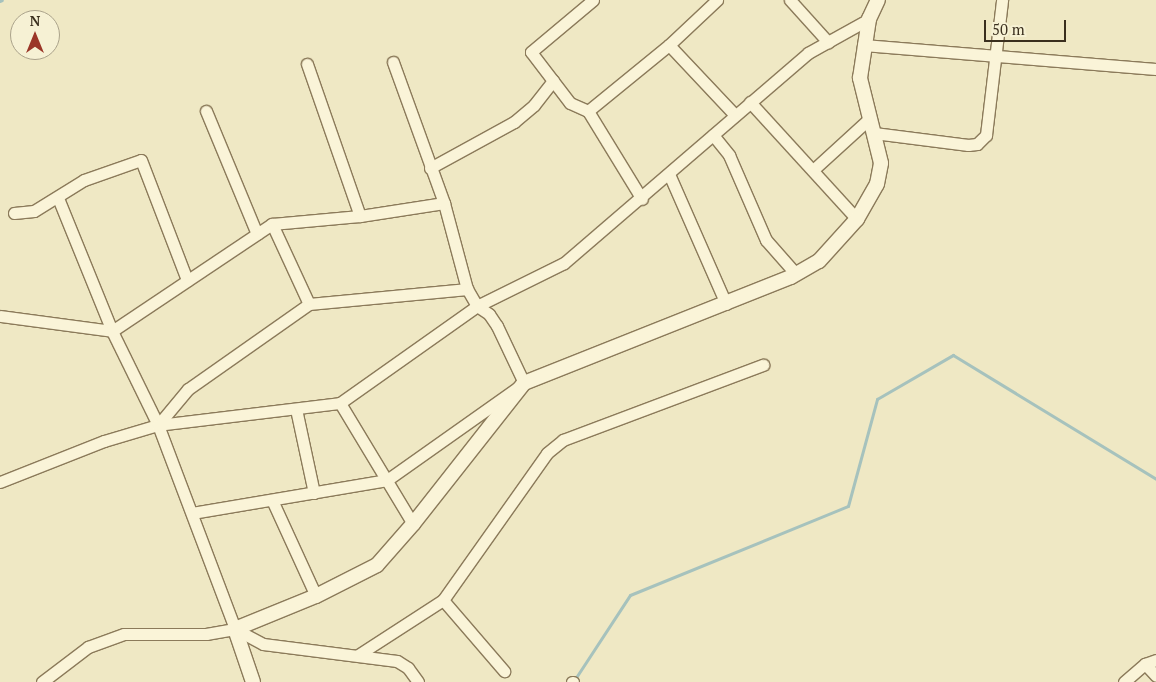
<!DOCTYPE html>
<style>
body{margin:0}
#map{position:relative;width:1156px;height:682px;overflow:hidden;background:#efe8c4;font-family:"PT Serif",serif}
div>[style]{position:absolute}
.stream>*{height:3px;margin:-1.5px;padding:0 1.5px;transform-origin:1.5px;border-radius:1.5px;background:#a6c2bd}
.roads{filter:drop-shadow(1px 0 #8b7a5a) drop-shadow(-1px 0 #8b7a5a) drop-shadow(0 1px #8b7a5a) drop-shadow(0 -1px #8b7a5a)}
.minor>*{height:11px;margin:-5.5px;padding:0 5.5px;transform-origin:5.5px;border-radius:5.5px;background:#faf4d8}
.tertiary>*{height:14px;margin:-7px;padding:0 7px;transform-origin:7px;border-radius:7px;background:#faf4d8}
span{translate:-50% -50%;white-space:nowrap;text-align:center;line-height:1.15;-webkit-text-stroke:4px #f6f1d4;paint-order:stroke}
.north{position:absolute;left:10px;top:10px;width:50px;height:50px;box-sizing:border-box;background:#f6f1d4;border:1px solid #aba38b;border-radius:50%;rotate:0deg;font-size:14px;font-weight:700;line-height:20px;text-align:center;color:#3a2f1e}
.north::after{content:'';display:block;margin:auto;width:18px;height:22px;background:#9b3628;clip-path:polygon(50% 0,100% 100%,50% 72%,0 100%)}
.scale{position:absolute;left:984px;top:20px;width:82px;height:22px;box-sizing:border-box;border:2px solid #3a2f1e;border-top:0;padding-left:6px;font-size:15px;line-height:18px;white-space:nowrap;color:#3a2f1e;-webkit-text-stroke:4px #f6f1d4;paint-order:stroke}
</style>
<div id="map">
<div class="stream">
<div style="left:0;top:1px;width:2px;rotate:-27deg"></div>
<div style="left:575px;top:679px;width:100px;rotate:-56.8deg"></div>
<div style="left:630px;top:595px;width:235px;rotate:-22.2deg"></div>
<div style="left:848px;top:506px;width:111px;rotate:-74.8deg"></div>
<div style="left:877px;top:399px;width:88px;rotate:-30.1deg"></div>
<div style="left:953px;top:355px;width:238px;rotate:31.4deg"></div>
</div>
<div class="roads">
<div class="minor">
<div style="left:593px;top:0;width:81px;rotate:140deg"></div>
<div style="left:531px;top:52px;width:64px;rotate:52.6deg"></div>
<div style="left:570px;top:103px;width:20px;rotate:24deg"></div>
<div style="left:588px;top:111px;width:103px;rotate:58.5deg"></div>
<div style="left:790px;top:0;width:57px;rotate:47.9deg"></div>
<div style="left:669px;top:45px;width:96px;rotate:46.7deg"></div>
<div style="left:863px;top:45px;width:294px;rotate:4.7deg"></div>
<div style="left:307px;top:64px;width:161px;rotate:70.8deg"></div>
<div style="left:750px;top:102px;width:159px;rotate:47.6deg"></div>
<div style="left:206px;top:111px;width:133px;rotate:67.5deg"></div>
<div style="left:588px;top:111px;width:104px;rotate:-39.2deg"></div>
<div style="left:669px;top:45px;width:66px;rotate:-43.2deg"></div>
<div style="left:874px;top:133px;width:95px;rotate:7.3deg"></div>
<div style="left:968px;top:145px;width:9px;rotate:-6deg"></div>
<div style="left:977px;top:144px;width:13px;rotate:-45deg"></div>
<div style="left:986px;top:135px;width:136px;rotate:-83.2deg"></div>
<div style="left:713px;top:135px;width:26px;rotate:51deg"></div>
<div style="left:729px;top:155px;width:93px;rotate:66.5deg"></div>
<div style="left:766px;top:240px;width:45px;rotate:48.6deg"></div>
<div style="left:430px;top:168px;width:96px;rotate:-28.7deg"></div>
<div style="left:514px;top:122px;width:26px;rotate:-40deg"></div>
<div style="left:534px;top:105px;width:31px;rotate:-52deg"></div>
<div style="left:813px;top:170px;width:77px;rotate:-42.4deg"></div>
<div style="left:669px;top:174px;width:142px;rotate:66.3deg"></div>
<div style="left:58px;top:198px;width:144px;rotate:67.9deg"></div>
<div style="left:112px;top:331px;width:105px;rotate:63.9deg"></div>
<div style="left:158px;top:425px;width:218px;rotate:69.3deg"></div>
<div style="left:14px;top:213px;width:20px;rotate:-6deg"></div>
<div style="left:34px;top:211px;width:59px;rotate:-31.8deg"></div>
<div style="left:84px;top:180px;width:60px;rotate:-19.3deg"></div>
<div style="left:141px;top:160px;width:129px;rotate:69deg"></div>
<div style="left:272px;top:224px;width:88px;rotate:65.2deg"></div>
<div style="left:0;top:316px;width:113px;rotate:7.6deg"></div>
<div style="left:112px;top:331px;width:192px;rotate:-33.8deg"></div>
<div style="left:272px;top:224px;width:88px;rotate:-5.2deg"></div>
<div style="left:360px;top:216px;width:85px;rotate:-8.8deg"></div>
<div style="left:340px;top:403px;width:141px;rotate:58.9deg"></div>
<div style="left:296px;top:409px;width:86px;rotate:77.9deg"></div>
<div style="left:158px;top:425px;width:47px;rotate:-50.2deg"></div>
<div style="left:188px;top:389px;width:148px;rotate:-35.1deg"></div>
<div style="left:309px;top:304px;width:159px;rotate:-5.4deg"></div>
<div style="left:0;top:482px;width:112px;rotate:-21.5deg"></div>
<div style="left:104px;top:441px;width:56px;rotate:-16.5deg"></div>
<div style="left:158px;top:425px;width:183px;rotate:-6.9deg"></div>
<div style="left:340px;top:403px;width:168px;rotate:-35.3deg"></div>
<div style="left:477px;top:306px;width:97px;rotate:-26.3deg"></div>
<div style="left:564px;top:263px;width:322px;rotate:-40.7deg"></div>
<div style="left:808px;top:53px;width:70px;rotate:-29.1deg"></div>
<div style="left:272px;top:500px;width:106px;rotate:65.4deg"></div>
<div style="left:192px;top:513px;width:198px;rotate:-9.6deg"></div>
<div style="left:387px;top:480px;width:168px;rotate:-35.3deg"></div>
<div style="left:524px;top:383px;width:63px;rotate:-115.3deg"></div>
<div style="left:497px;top:326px;width:14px;rotate:-124deg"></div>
<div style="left:489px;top:314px;width:14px;rotate:-146deg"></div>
<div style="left:477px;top:306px;width:20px;rotate:-120deg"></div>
<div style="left:467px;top:289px;width:89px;rotate:-105deg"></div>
<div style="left:444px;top:203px;width:150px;rotate:-109.9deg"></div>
<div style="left:443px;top:600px;width:94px;rotate:49.3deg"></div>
<div style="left:358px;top:655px;width:101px;rotate:-32.9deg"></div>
<div style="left:443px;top:600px;width:180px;rotate:-54.7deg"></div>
<div style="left:547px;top:453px;width:21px;rotate:-39deg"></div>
<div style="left:563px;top:440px;width:214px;rotate:-20.6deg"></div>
<div style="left:1145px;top:664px;width:16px;rotate:47deg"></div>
<div style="left:42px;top:682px;width:58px;rotate:-37.3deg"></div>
<div style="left:88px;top:647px;width:38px;rotate:-20deg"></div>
<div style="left:124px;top:634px;width:82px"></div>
<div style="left:206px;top:634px;width:29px;rotate:-10deg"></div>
<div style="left:235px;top:629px;width:32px;rotate:28deg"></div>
<div style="left:263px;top:644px;width:135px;rotate:7.2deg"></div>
<div style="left:397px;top:661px;width:13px;rotate:32deg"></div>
<div style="left:408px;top:668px;width:17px;rotate:54deg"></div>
<div style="left:572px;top:682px;width:1px"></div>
<div style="left:1124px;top:682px;width:28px;rotate:-41deg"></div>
<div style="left:1145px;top:664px;width:12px;rotate:-20deg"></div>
</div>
<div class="tertiary">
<div style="left:253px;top:682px;width:56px;rotate:-108.8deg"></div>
<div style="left:235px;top:629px;width:87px;rotate:-22.2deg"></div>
<div style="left:316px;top:596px;width:68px;rotate:-26.9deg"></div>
<div style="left:377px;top:565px;width:55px;rotate:-48.7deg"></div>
<div style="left:413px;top:524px;width:179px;rotate:-51.8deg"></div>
<div style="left:524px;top:383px;width:287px;rotate:-21.7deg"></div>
<div style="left:791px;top:277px;width:32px;rotate:-30deg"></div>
<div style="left:819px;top:261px;width:57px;rotate:-47.9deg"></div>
<div style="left:857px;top:219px;width:40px;rotate:-60.3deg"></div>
<div style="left:877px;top:184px;width:21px;rotate:-79deg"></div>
<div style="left:881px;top:163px;width:88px;rotate:-103.9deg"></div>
<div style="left:860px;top:78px;width:60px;rotate:-81.3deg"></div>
<div style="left:869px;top:19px;width:21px;rotate:-65deg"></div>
</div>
</div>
<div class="north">N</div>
<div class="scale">50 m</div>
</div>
